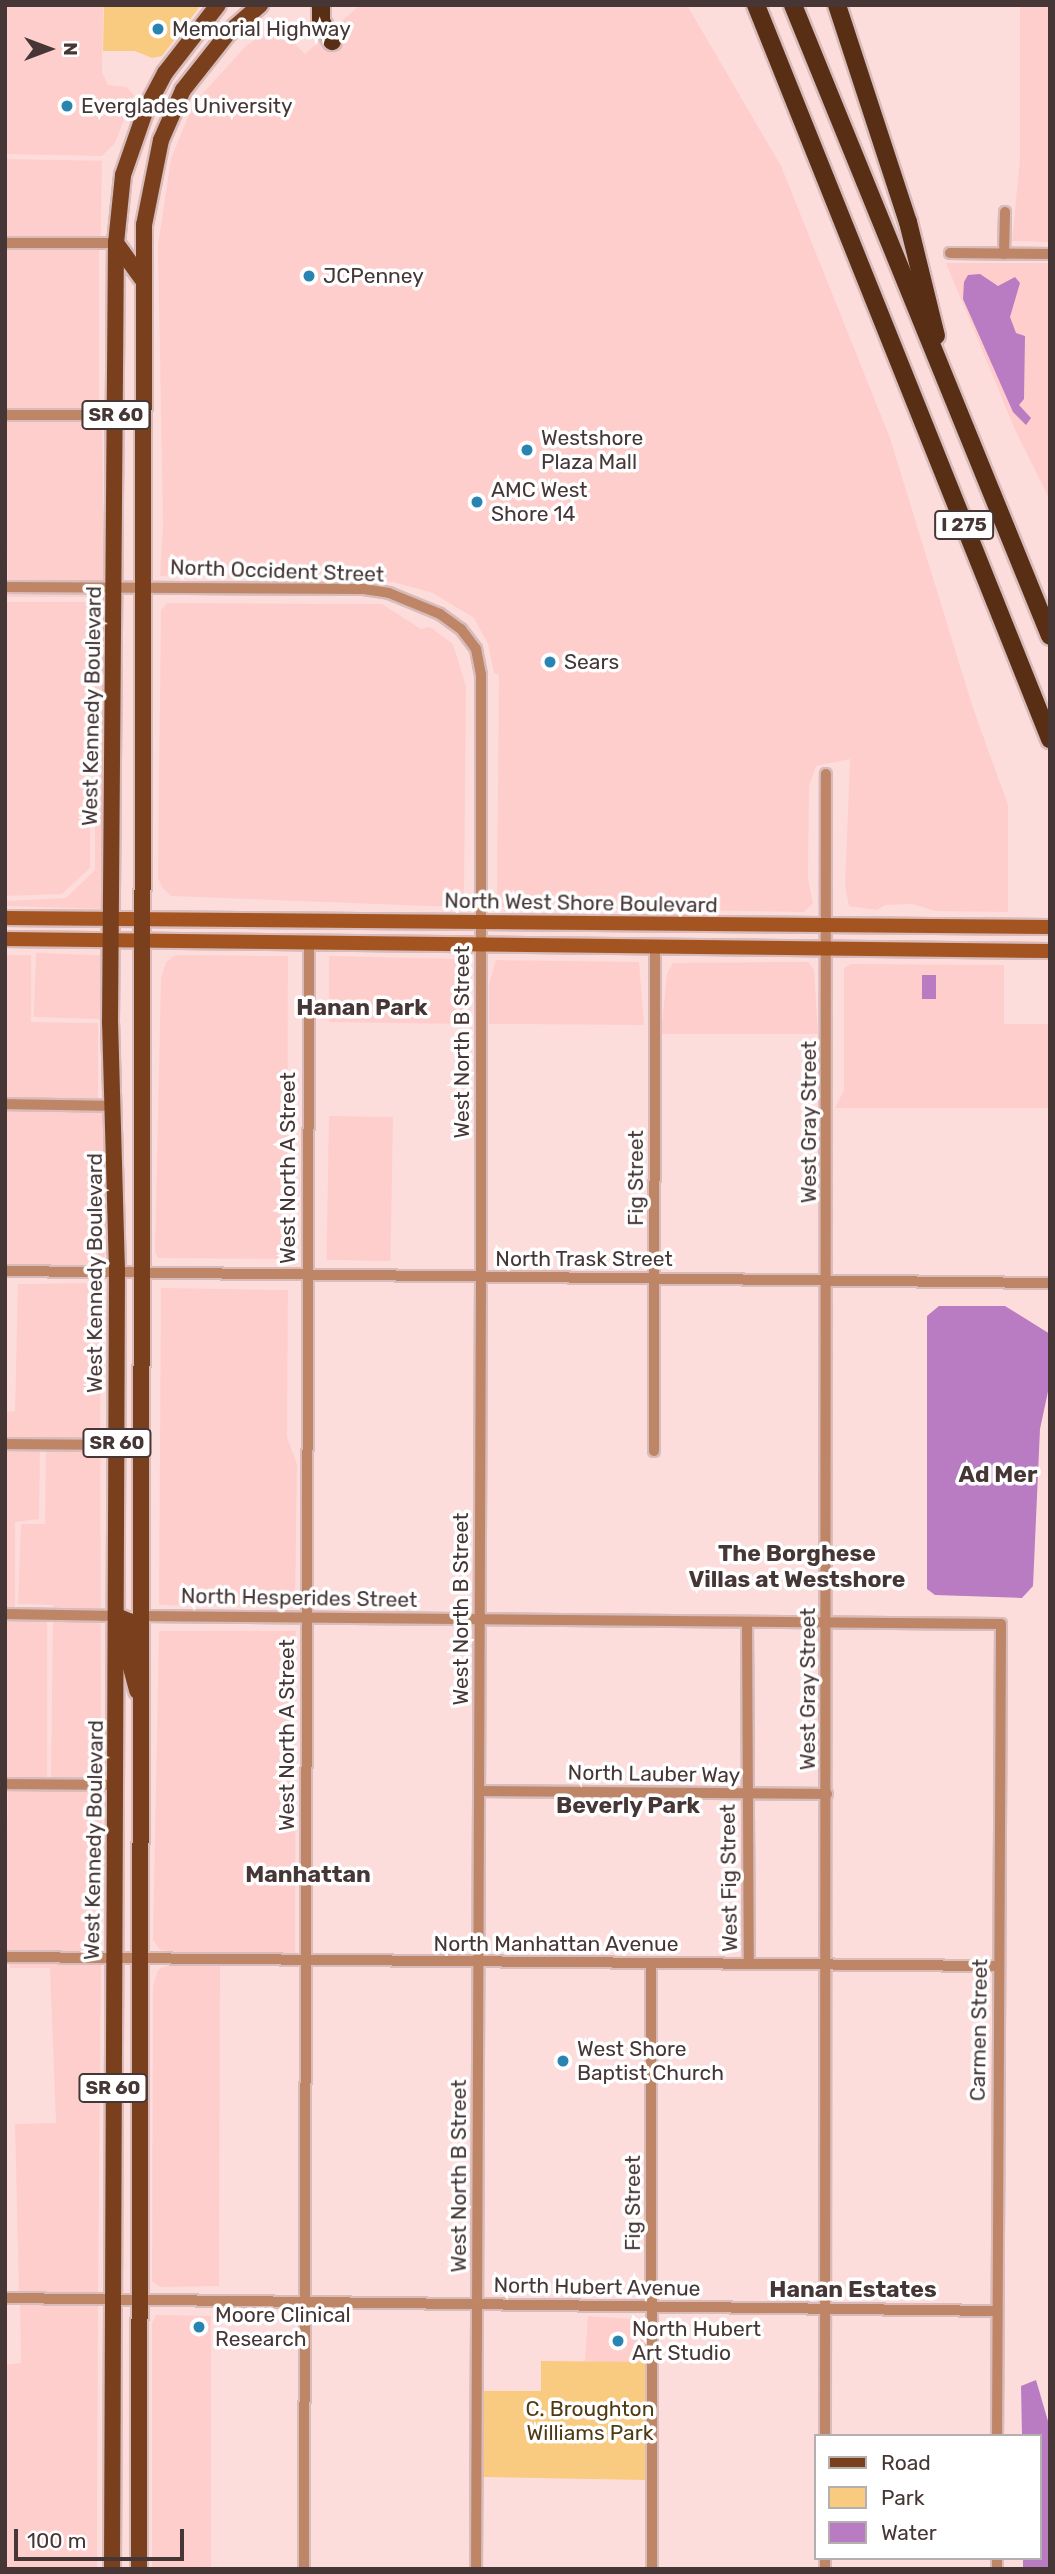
<!DOCTYPE html>
<style>
body{margin:0}
#map{position:relative;width:1055px;height:2574px;overflow:hidden;background:#fddddc;font-family:Rubik,sans-serif}
div>[style]{position:absolute}
.built>*{inset:0;background:#fececc;transform-origin:0 0}
.green>*{inset:0;background:#f9cb81}
.water>*{inset:0;background:#b97bc1;transform-origin:0 0}
.roads{filter:drop-shadow(2px 0 #d8bcbb) drop-shadow(-2px 0 #d8bcbb) drop-shadow(0 2px #d8bcbb) drop-shadow(0 -2px #d8bcbb)}
.street>*{height:10px;margin:-5px;padding:0 5px;transform-origin:5px;border-radius:5px;background:#be8567}
.secondary>*{height:14px;margin:-7px;padding:0 7px;transform-origin:7px;border-radius:7px;background:#a45420}
.primary>*{height:16px;margin:-8px;padding:0 8px;transform-origin:8px;border-radius:8px;background:#7a401d}
.highway>*{height:18px;margin:-9px;padding:0 9px;transform-origin:9px;border-radius:9px;background:#582e14}
.dots>*{width:19px;height:19px;translate:-50% -50%;box-sizing:border-box;border:4px solid #fff;border-radius:50%}
span{translate:-50% -50%;white-space:nowrap;text-align:center;line-height:1.15;-webkit-text-stroke:7px #fff;paint-order:stroke}
.shield-label span{padding:2px 5px;background:#fff;border:2px solid;border-radius:5px;-webkit-text-stroke-width:0}
.shield-label{font-size:19px;color:#463636;font-weight:700}
.poi-label{font-size:21px;color:#463636}
.left{translate:0 -50%;text-align:left}
.street-label{font-size:21px;color:#463636}
.park-label{font-size:21px;color:#503a14}
.neighbourhood-label{font-size:23px;color:#463636;font-weight:700}
.frame{position:absolute;inset:0;border:7px solid #463636;pointer-events:none}
.legend{position:absolute;left:814px;top:2434px;width:228px;height:126px;box-sizing:border-box;background:#fff;border:2px solid #b5afaf;margin:0;padding:9px 12px;list-style:none;font-size:21px;color:#463636}
.legend li{display:flex;align-items:center;gap:14px;height:35px}
.legend b{width:35px;border:2px solid #b5afaf}
.north{position:absolute;left:14px;top:14px;width:70px;height:70px;-webkit-text-stroke:5px #fff;paint-order:stroke;rotate:90deg;font-size:19px;font-weight:700;line-height:28px;text-align:center;color:#463636}
.north::after{content:'';display:block;margin:auto;width:24px;height:32px;background:#463636;clip-path:polygon(50% 0,100% 100%,50% 72%,0 100%)}
.scale{position:absolute;left:14px;top:2529px;width:170px;height:32px;box-sizing:border-box;border:4px solid #463636;border-top:0;padding-left:9px;font-size:21px;line-height:24px;white-space:nowrap;color:#463636;-webkit-text-stroke:5px #fff;paint-order:stroke}
</style>
<div id="map">
<div class="built">
<div style="clip-path:polygon(5px 5px,103px 5px,102px 72px,108px 85px,126px 87px,134px 95px,115px 143px,102px 156px,5px 154px)"></div>
<div style="clip-path:polygon(360px 5px,687px 5px,781px 166px,890px 438px,973px 708px,1008px 805px,1008px 912px,935px 911px,913px 904px,885px 905px,877px 910px,849px 906px,845px 886px,850px 759px,816px 766px,809px 786px,808px 879px,813px 903px,804px 912px,498px 907px,492px 900px,497px 893px,499px 675px,494px 673px,488px 644px,474px 618px,433px 593px,393px 582px,160px 576px,163px 524px,158px 245px,171px 159px,193px 104px,246px 46px,277px 25px,305px 54px)"></div>
<div style="clip-path:polygon(1020px 5px,1050px 5px,1050px 242px,1012px 241px,1020px 159px)"></div>
<div style="left:5px;top:159px;width:97px;height:78px;rotate:1deg"></div>
<div style="left:5px;top:249px;width:94px;height:160px"></div>
<div style="clip-path:polygon(946px 263px,1050px 263px,1050px 500px,1016px 432px)"></div>
<div style="left:102px;top:420px;width:161px;height:97px;rotate:89deg"></div>
<div style="clip-path:polygon(105px 592px,106px 909px,5px 906px,5px 901px,66px 898px,95px 870px,95px 602px,90px 597px,5px 597px,5px 593px)"></div>
<div style="clip-path:polygon(5px 602px,90px 602px,90px 868px,62px 894px,5px 896px)"></div>
<div style="clip-path:polygon(167px 603px,382px 604px,421px 629px,430px 627px,453px 644px,466px 687px,464px 896px,454px 907px,171px 896px,162px 887px,158px 878px,161px 610px)"></div>
<div style="left:36px;top:953px;width:69px;height:64px;rotate:2deg"></div>
<div style="clip-path:polygon(5px 955px,31px 955px,31px 1022px,98px 1023px,98px 1103px,5px 1100px)"></div>
<div style="clip-path:polygon(176px 955px,288px 956px,287px 1259px,158px 1258px,155px 1252px,161px 979px,166px 962px)"></div>
<div style="clip-path:polygon(329px 956px,459px 959px,466px 969px,466px 1024px,329px 1022px)"></div>
<div style="clip-path:polygon(496px 960px,639px 962px,644px 1025px,489px 1024px,489px 984px)"></div>
<div style="clip-path:polygon(808px 962px,814px 970px,818px 1034px,661px 1034px,667px 974px,673px 963px)"></div>
<div style="clip-path:polygon(851px 964px,1004px 965px,1004px 1024px,1050px 1024px,1050px 1108px,835px 1108px,844px 1090px,844px 968px)"></div>
<div style="left:5px;top:1110px;width:102px;height:155px;rotate:1deg"></div>
<div style="left:329px;top:1116px;width:64px;height:144px;rotate:1deg"></div>
<div style="clip-path:polygon(100px 1283px,101px 1775px,51px 1781px,53px 1605px,18px 1604px,21px 1524px,45px 1524px,46px 1440px,5px 1439px,5px 1412px,15px 1411px,18px 1284px)"></div>
<div style="clip-path:polygon(161px 1288px,288px 1290px,287px 1437px,297px 1464px,295px 1607px,159px 1605px)"></div>
<div style="clip-path:polygon(6px 1450px,40px 1450px,39px 1519px,15px 1522px,15px 1608px,7px 1608px)"></div>
<div style="left:7px;top:1620px;width:40px;height:159px"></div>
<div style="clip-path:polygon(159px 1631px,296px 1631px,295px 1953px,193px 1954px,160px 1950px,153px 1940px)"></div>
<div style="left:8px;top:1790px;width:94px;height:161px;rotate:1deg"></div>
<div style="clip-path:polygon(101px 1962px,98px 2293px,19px 2292px,15px 2124px,56px 2123px,50px 1968px,10px 1968px,9px 1963px)"></div>
<div style="clip-path:polygon(220px 1964px,219px 2286px,160px 2287px,152px 2281px,153px 1986px,158px 1970px,165px 1966px)"></div>
<div style="clip-path:polygon(20px 2304px,98px 2305px,97px 2569px,5px 2569px,5px 2365px,21px 2363px)"></div>
<div style="clip-path:polygon(156px 2315px,211px 2316px,211px 2569px,152px 2569px,152px 2323px)"></div>
<div style="left:588px;top:2316px;width:59px;height:45px;rotate:4deg"></div>
</div>
<div class="green">
<div style="clip-path:polygon(104px 5px,201px 5px,162px 56px,152px 58px,135px 51px,103px 51px)"></div>
<div style="clip-path:polygon(541px 2361px,647px 2362px,646px 2480px,483px 2477px,484px 2391px,541px 2391px)"></div>
</div>
<div class="water">
<div style="clip-path:polygon(980px 274px,998px 286px,1015px 277px,1020px 283px,1010px 317px,1016px 333px,1025px 336px,1024px 399px,1019px 405px,1031px 418px,1026px 425px,1013px 412px,963px 299px,964px 282px,968px 275px)"></div>
<div style="left:922px;top:975px;width:14px;height:24px"></div>
<div style="clip-path:polygon(939px 1306px,1005px 1306px,1050px 1334px,1050px 1382px,1040px 1429px,1033px 1586px,1022px 1598px,935px 1595px,927px 1589px,927px 1316px)"></div>
<div style="clip-path:polygon(1036px 2380px,1050px 2428px,1050px 2569px,1023px 2569px,1023px 2558px,1039px 2558px,1039px 2436px,1022px 2436px,1021px 2386px)"></div>
</div>
<div class="roads">
<div class="street">
<div style="left:5px;top:243px;width:111px"></div>
<div style="left:950px;top:253px;width:100px;rotate:0.6deg"></div>
<div style="left:1004px;top:254px;width:42px;rotate:-88.6deg"></div>
<div style="left:5px;top:415px;width:111px"></div>
<div style="left:5px;top:587px;width:359px;rotate:0.3deg"></div>
<div style="left:364px;top:589px;width:25px;rotate:9deg"></div>
<div style="left:389px;top:593px;width:55px;rotate:22.4deg"></div>
<div style="left:440px;top:614px;width:26px;rotate:36deg"></div>
<div style="left:461px;top:629px;width:25px;rotate:53deg"></div>
<div style="left:476px;top:649px;width:26px;rotate:79deg"></div>
<div style="left:481px;top:675px;width:602px;rotate:90deg"></div>
<div style="left:481px;top:1277px;width:1292px;rotate:90.22deg"></div>
<div style="left:5px;top:1104px;width:110px;rotate:1deg"></div>
<div style="left:5px;top:1271px;width:1045px;rotate:0.66deg"></div>
<div style="left:5px;top:1444px;width:112px;rotate:0.5deg"></div>
<div style="left:654px;top:1451px;width:503px;rotate:-89.89deg"></div>
<div style="left:5px;top:1614px;width:112px;rotate:1deg"></div>
<div style="left:142px;top:1616px;width:859px;rotate:0.53deg"></div>
<div style="left:1001px;top:1624px;width:812px;rotate:90.28deg"></div>
<div style="left:747px;top:1622px;width:342px;rotate:89.7deg"></div>
<div style="left:5px;top:1784px;width:111px;rotate:0.5deg"></div>
<div style="left:481px;top:1791px;width:346px;rotate:0.5deg"></div>
<div style="left:5px;top:1957px;width:993px;rotate:0.52deg"></div>
<div style="left:651px;top:1964px;width:605px;rotate:89.91deg"></div>
<div style="left:5px;top:2298px;width:992px;rotate:0.75deg"></div>
<div style="left:825px;top:2436px;width:1662px;rotate:-89.97deg"></div>
<div style="left:997px;top:2558px;width:11px;rotate:90deg"></div>
<div style="left:304px;top:2569px;width:1626px;rotate:-89.82deg"></div>
<div style="left:825px;top:2569px;width:11px;rotate:-90deg"></div>
</div>
<div class="secondary">
<div style="left:5px;top:918px;width:1045px;rotate:0.49deg"></div>
<div style="left:5px;top:939px;width:1045px;rotate:0.66deg"></div>
</div>
<div class="primary">
<div style="left:116px;top:243px;width:44px;rotate:54.2deg"></div>
<div style="left:117px;top:1616px;width:13px;rotate:23deg"></div>
<div style="left:129px;top:1621px;width:43px;rotate:88.7deg"></div>
<div style="left:130px;top:1664px;width:28px;rotate:75deg"></div>
<div style="left:112px;top:2569px;width:1298px;rotate:-89.78deg"></div>
<div style="left:117px;top:1271px;width:248px;rotate:-91.6deg"></div>
<div style="left:110px;top:1023px;width:780px;rotate:-89.56deg"></div>
<div style="left:116px;top:243px;width:68px;rotate:-84.1deg"></div>
<div style="left:123px;top:175px;width:70px;rotate:-70.8deg"></div>
<div style="left:146px;top:109px;width:41px;rotate:-62.2deg"></div>
<div style="left:165px;top:73px;width:86px;rotate:-52.1deg"></div>
<div style="left:139px;top:2569px;width:2344px;rotate:-89.88deg"></div>
<div style="left:144px;top:225px;width:87px;rotate:-78.7deg"></div>
<div style="left:161px;top:140px;width:55px;rotate:-66.3deg"></div>
<div style="left:183px;top:90px;width:73px;rotate:-51.7deg"></div>
<div style="left:228px;top:33px;width:43px;rotate:-41.2deg"></div>
</div>
<div class="highway">
<div style="left:321px;top:5px;width:16px;rotate:90deg"></div>
<div style="left:321px;top:21px;width:23px;rotate:61deg"></div>
<div style="left:756px;top:5px;width:791px;rotate:68.17deg"></div>
<div style="left:793px;top:5px;width:681px;rotate:67.84deg"></div>
<div style="left:837px;top:5px;width:228px;rotate:71.9deg"></div>
<div style="left:908px;top:222px;width:117px;rotate:76.2deg"></div>
</div>
</div>
<div class="dots">
<div style="left:158px;top:29px;background:#2a84b2"></div>
<div style="left:67px;top:106px;background:#2a84b2"></div>
<div style="left:309px;top:276px;background:#2a84b2"></div>
<div style="left:527px;top:450px;background:#2a84b2"></div>
<div style="left:477px;top:502px;background:#2a84b2"></div>
<div style="left:550px;top:662px;background:#2a84b2"></div>
<div style="left:563px;top:2061px;background:#2a84b2"></div>
<div style="left:199px;top:2327px;background:#2a84b2"></div>
<div style="left:618px;top:2341px;background:#2a84b2"></div>
</div>
<div class="shield-label">
<span style="left:116px;top:415px">SR 60</span>
<span style="left:964px;top:525px">I 275</span>
<span style="left:117px;top:1443px">SR 60</span>
<span style="left:113px;top:2088px">SR 60</span>
</div>
<div class="poi-label">
<span class="left" style="left:172px;top:29px">Memorial Highway</span>
<span class="left" style="left:81px;top:106px">Everglades University</span>
<span class="left" style="left:323px;top:276px">JCPenney</span>
<span class="left" style="left:541px;top:450px">Westshore<br>Plaza Mall</span>
<span class="left" style="left:491px;top:502px">AMC West<br>Shore 14</span>
<span class="left" style="left:564px;top:662px">Sears</span>
<span class="left" style="left:577px;top:2061px">West Shore<br>Baptist Church</span>
<span class="left" style="left:215px;top:2327px">Moore Clinical<br>Research</span>
<span class="left" style="left:632px;top:2341px">North Hubert<br>Art Studio</span>
</div>
<div class="street-label">
<span style="left:277px;top:571px;rotate:2deg">North Occident Street</span>
<span style="left:92px;top:706px;rotate:-89deg">West Kennedy Boulevard</span>
<span style="left:581px;top:903px;rotate:1deg">North West Shore Boulevard</span>
<span style="left:462px;top:1042px;rotate:-90deg">West North B Street</span>
<span style="left:809px;top:1122px;rotate:-90deg">West Gray Street</span>
<span style="left:288px;top:1168px;rotate:-90deg">West North A Street</span>
<span style="left:636px;top:1178px;rotate:-90deg">Fig Street</span>
<span style="left:584px;top:1259px">North Trask Street</span>
<span style="left:95px;top:1273px;rotate:-90deg">West Kennedy Boulevard</span>
<span style="left:299px;top:1598px;rotate:1deg">North Hesperides Street</span>
<span style="left:461px;top:1609px;rotate:-90deg">West North B Street</span>
<span style="left:808px;top:1689px;rotate:-90deg">West Gray Street</span>
<span style="left:287px;top:1735px;rotate:-90deg">West North A Street</span>
<span style="left:654px;top:1774px;rotate:1deg">North Lauber Way</span>
<span style="left:94px;top:1840px;rotate:-89deg">West Kennedy Boulevard</span>
<span style="left:729px;top:1878px;rotate:-91deg">West Fig Street</span>
<span style="left:556px;top:1944px">North Manhattan Avenue</span>
<span style="left:979px;top:2030px;rotate:-89deg">Carmen Street</span>
<span style="left:459px;top:2176px;rotate:-90deg">West North B Street</span>
<span style="left:633px;top:2203px;rotate:-90deg">Fig Street</span>
<span style="left:597px;top:2287px;rotate:1deg">North Hubert Avenue</span>
</div>
<div class="park-label">
<span style="left:590px;top:2421px">C. Broughton<br>Williams Park</span>
</div>
<div class="neighbourhood-label">
<span style="left:362px;top:1007px">Hanan Park</span>
<span style="left:998px;top:1474px">Ad Mer</span>
<span style="left:797px;top:1566px">The Borghese<br>Villas at Westshore</span>
<span style="left:628px;top:1805px">Beverly Park</span>
<span style="left:308px;top:1874px">Manhattan</span>
<span style="left:853px;top:2289px">Hanan Estates</span>
</div>
<div class="frame"></div>
<ul class="legend">
<li><b style="height:9px;background:#7a401d"></b>Road</li>
<li><b style="height:19px;background:#f9cb81"></b>Park</li>
<li><b style="height:19px;background:#b97bc1"></b>Water</li>
</ul>
<div class="north">N</div>
<div class="scale">100 m</div>
</div>
